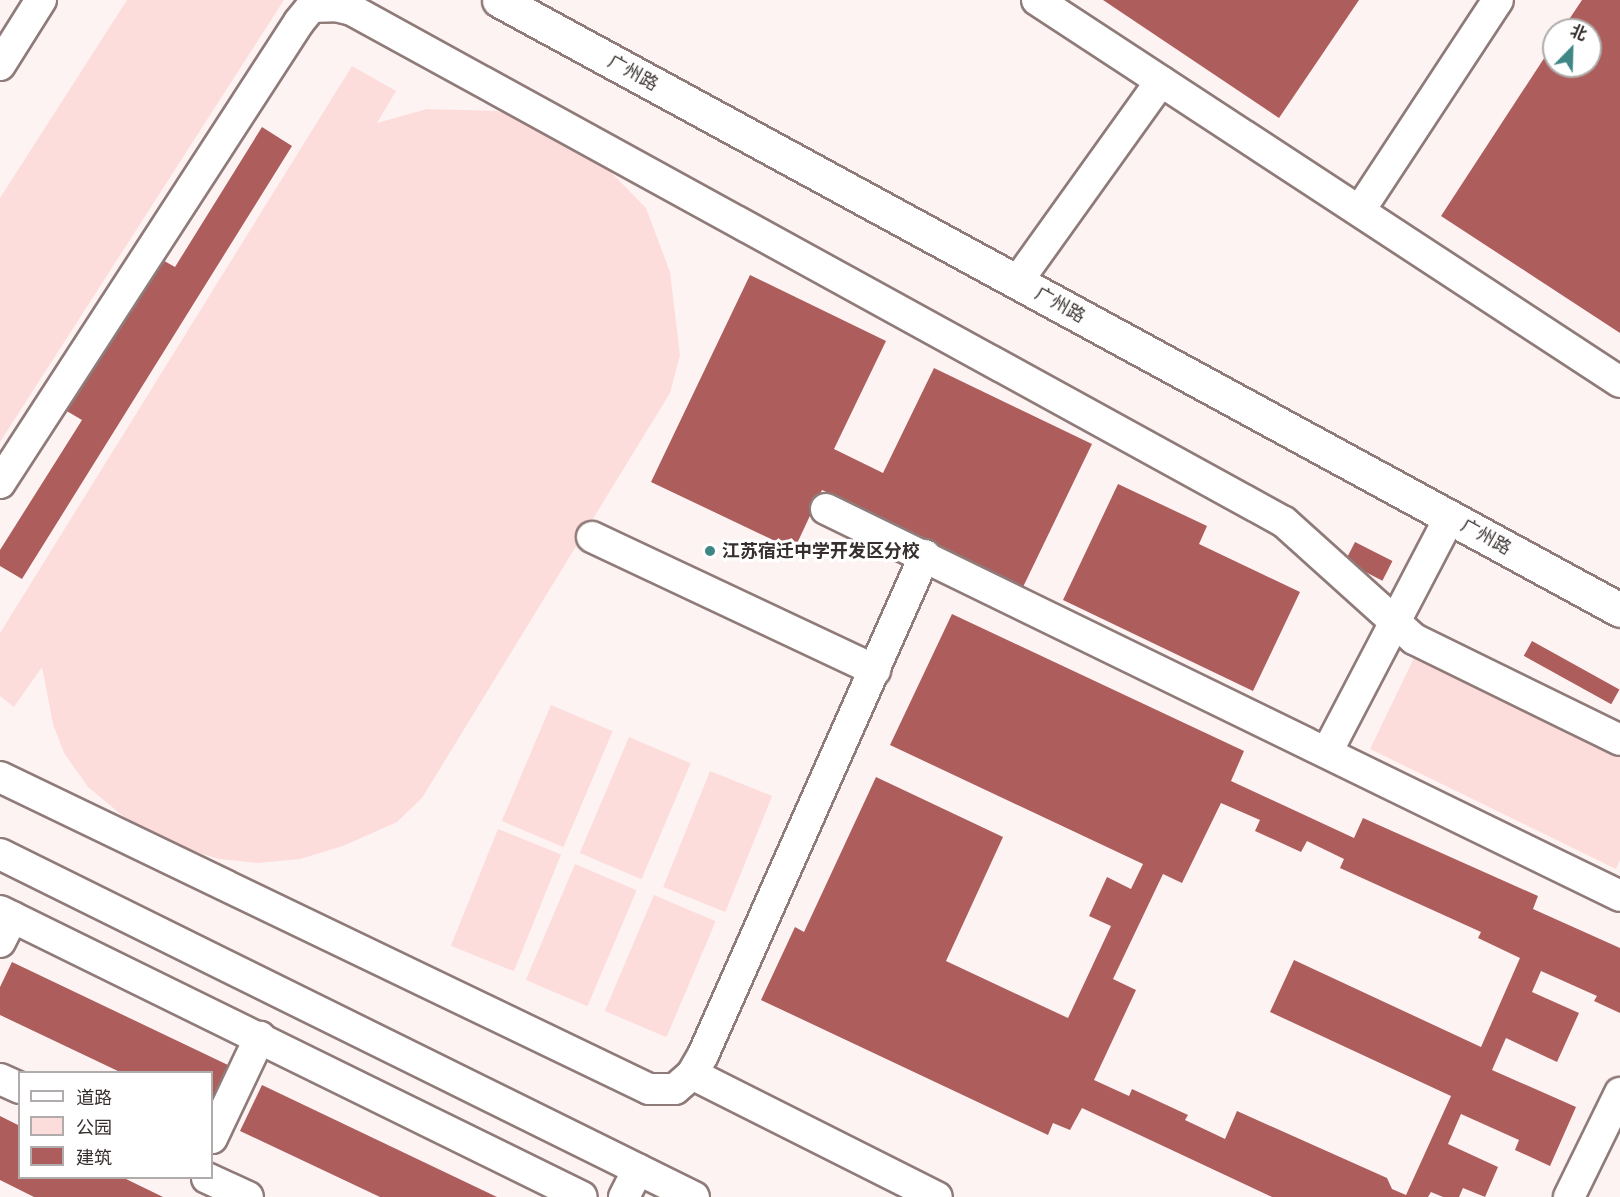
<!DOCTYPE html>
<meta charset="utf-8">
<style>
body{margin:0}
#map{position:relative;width:1620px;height:1197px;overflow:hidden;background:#fdf3f3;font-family:"Public Sans","Noto Sans SC",sans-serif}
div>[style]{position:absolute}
.green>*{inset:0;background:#fddddb;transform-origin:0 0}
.building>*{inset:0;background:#ad5e5c;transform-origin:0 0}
.roads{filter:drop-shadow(2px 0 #8f7b79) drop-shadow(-2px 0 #8f7b79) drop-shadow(0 2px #8f7b79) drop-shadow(0 -2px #8f7b79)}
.minor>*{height:30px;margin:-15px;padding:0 15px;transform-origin:15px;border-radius:15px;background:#fff}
.major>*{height:33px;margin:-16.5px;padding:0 16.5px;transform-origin:16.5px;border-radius:16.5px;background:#fff}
.dots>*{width:16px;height:16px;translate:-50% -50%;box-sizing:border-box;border:3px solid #fff;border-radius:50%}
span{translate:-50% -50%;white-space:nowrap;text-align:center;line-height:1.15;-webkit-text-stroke:6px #fff;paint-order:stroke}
.street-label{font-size:18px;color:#372f2e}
.poi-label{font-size:18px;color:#372f2e;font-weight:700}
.left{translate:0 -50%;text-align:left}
.legend{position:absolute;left:18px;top:1071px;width:195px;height:108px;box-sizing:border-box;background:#fff;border:2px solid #afacab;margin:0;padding:8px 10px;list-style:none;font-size:18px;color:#372f2e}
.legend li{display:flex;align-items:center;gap:12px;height:30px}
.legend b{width:30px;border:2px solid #afacab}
.north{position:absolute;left:1542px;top:18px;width:60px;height:60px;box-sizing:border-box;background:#fff;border:2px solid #afacab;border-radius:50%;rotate:23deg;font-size:16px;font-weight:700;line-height:24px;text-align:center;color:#372f2e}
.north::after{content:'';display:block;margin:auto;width:21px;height:27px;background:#3f8786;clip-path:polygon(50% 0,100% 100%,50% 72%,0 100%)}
</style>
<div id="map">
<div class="green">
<div style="clip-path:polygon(127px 0,284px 0,0 442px,0 198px)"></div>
<div style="clip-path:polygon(352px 66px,396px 91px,377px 123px,427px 109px,497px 111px,539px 126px,598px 159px,646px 208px,670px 272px,680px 355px,670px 393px,422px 798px,397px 822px,343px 846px,300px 859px,258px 863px,219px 859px,167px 843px,123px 816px,88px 787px,64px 753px,53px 724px,42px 667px,14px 707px,0 696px,0 633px)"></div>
<div style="clip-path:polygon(1415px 656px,1620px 755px,1620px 860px,1616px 869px,1370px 749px)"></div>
<div style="left:551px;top:705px;width:67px;height:126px;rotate:23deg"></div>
<div style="left:629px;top:737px;width:67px;height:126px;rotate:23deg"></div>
<div style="left:710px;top:771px;width:67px;height:125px;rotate:22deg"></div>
<div style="left:498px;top:829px;width:68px;height:126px;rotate:22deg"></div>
<div style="left:575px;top:864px;width:67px;height:126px;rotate:23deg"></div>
<div style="left:654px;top:895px;width:67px;height:126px;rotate:23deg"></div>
</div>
<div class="building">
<div style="clip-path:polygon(1103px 0,1359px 0,1279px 118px)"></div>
<div style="clip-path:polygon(1582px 0,1620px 0,1620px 333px,1441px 216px,1554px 43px,1554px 66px,1590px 66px,1590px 30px,1562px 30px)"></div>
<div style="clip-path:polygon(262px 127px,292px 146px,22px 579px,0 566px,0 550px,82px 420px,65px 410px,159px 258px,175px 267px)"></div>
<div style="clip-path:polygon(750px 275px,886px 341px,834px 449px,883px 473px,934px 368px,1092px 444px,1023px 587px,822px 490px,794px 550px,651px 482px)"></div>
<div style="clip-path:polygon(1118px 484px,1207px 526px,1199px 544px,1300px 592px,1253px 691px,1063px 600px)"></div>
<div style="left:1355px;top:542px;width:42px;height:22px;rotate:27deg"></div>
<div style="clip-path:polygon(evenodd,952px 614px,1244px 751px,1231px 781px,1354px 838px,1363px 818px,1538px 896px,1533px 909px,1620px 948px,1620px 1013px,1594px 1001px,1597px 996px,1541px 971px,1532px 992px,1579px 1013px,1557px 1062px,1506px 1038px,1492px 1070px,1576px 1107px,1550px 1166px,1515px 1150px,1519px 1140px,1461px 1114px,1448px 1144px,1498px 1167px,1485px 1197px,1463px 1188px,1459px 1197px,1443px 1197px,1431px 1192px,1428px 1197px,1272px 1197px,1082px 1108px,1070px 1130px,1053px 1123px,1048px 1135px,761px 1000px,795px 927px,804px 932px,876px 777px,1003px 837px,946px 961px,1068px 1018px,1111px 926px,1089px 916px,1107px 877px,1131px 889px,1143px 864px,890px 745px,952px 614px,1221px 803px,1260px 820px,1255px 831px,1301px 852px,1307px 841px,1344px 859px,1340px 868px,1481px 932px,1478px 938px,1520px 958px,1481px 1047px,1294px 960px,1270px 1012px,1451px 1096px,1406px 1195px,1392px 1189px,1387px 1178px,1237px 1111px,1225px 1139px,1185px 1120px,1188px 1115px,1132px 1089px,1129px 1096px,1094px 1080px,1136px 990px,1113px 979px,1163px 874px,1182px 883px,1221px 803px)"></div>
<div style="left:1532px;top:641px;width:100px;height:17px;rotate:29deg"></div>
<div style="clip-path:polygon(12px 962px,228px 1065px,212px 1099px,212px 1072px,120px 1072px,0 1015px,0 987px)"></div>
<div style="clip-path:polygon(262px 1085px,497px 1197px,380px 1197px,240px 1131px)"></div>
<div style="clip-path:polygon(0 1116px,20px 1126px,20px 1178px,124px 1178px,163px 1197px,34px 1197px,0 1180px)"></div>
</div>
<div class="roads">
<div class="minor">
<div style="left:1037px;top:0;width:697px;rotate:33.23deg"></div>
<div style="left:0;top:65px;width:77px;rotate:-57.8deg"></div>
<div style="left:1360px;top:210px;width:251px;rotate:-56.7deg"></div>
<div style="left:1017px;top:282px;width:247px;rotate:-54.4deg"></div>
<div style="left:0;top:483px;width:549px;rotate:-57.03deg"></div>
<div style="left:299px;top:22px;width:19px;rotate:-51deg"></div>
<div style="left:311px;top:7px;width:24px;rotate:-2deg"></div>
<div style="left:335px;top:6px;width:17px;rotate:13deg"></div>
<div style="left:352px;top:10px;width:1063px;rotate:28.78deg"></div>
<div style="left:1284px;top:522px;width:175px;rotate:42deg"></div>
<div style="left:1414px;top:639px;width:229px;rotate:26.1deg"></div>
<div style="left:826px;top:509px;width:883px;rotate:25.98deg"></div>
<div style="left:592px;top:537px;width:313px;rotate:25.2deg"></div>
<div style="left:1327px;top:752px;width:265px;rotate:-62.4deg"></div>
<div style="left:0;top:777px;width:720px;rotate:25.68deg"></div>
<div style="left:649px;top:1089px;width:26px"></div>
<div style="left:675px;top:1089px;width:23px;rotate:-41deg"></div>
<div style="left:692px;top:1074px;width:22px;rotate:-60deg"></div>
<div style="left:703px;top:1055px;width:547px;rotate:-66.06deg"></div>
<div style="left:0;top:854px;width:774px;rotate:26.3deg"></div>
<div style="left:0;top:911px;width:648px;rotate:26.17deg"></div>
<div style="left:0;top:942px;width:28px;rotate:-63deg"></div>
<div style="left:692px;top:1074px;width:274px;rotate:26.7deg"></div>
<div style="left:0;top:1079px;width:22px;rotate:24deg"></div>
<div style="left:212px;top:1138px;width:112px;rotate:-64.6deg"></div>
<div style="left:207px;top:1178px;width:45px;rotate:24.9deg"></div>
<div style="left:624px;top:1197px;width:31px;rotate:-63deg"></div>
<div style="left:1569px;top:1197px;width:116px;rotate:-63.9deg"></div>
</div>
<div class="major">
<div style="left:499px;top:0;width:1276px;rotate:28.55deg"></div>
</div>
</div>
<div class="dots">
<div style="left:710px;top:551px;background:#3f8786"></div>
</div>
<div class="street-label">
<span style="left:633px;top:73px;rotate:29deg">广州路</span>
<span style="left:1060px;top:305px;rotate:29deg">广州路</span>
<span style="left:1486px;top:537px;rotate:29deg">广州路</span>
</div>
<div class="poi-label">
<span class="left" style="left:722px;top:551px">江苏宿迁中学开发区分校</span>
</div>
<ul class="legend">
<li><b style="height:8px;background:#fff"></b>道路</li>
<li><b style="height:16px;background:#fddddb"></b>公园</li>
<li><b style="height:16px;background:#ad5e5c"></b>建筑</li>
</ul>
<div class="north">北</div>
</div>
